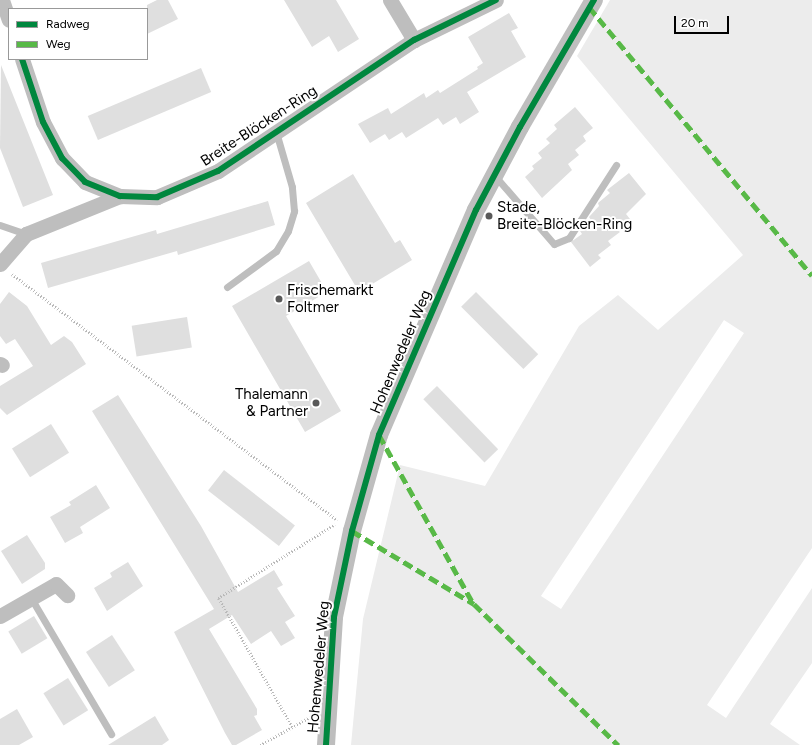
<!DOCTYPE html>
<meta charset="utf-8">
<style>
body{margin:0}
#map{position:relative;width:812px;height:745px;overflow:hidden;background:#fff;font-family:Figtree,sans-serif}
div>[style]{position:absolute}
.green>*{inset:0;background:#ececec}
.building>*{inset:0;background:#dfdfdf;transform-origin:0 0}
.path>*{height:2.5px;margin-top:-1.25px;transform-origin:0;background:repeating-linear-gradient(90deg,#b9b9b9 0 1px,transparent 0 3px)}
.service>*{height:7px;margin:-3.5px;padding:0 3.5px;transform-origin:3.5px;border-radius:3.5px;background:#bebebe}
.minor>*{height:15px;margin:-7.5px;padding:0 7.5px;transform-origin:7.5px;border-radius:7.5px;background:#bebebe}
.tertiary>*{height:18px;margin:-9px;padding:0 9px;transform-origin:9px;border-radius:9px;background:#bebebe}
.quiet>*{height:5px;margin-top:-2.5px;transform-origin:0;background:repeating-linear-gradient(90deg,#58b947 0 10px,transparent 0 15px)}
.cycleway>*{height:6px;margin:-3px;padding:0 3px;transform-origin:3px;border-radius:3px;background:#00873e}
.dots>*{width:11px;height:11px;translate:-50% -50%;box-sizing:border-box;border:2px solid #fff;border-radius:50%}
span{translate:-50% -50%;white-space:nowrap;text-align:center;line-height:1.15;-webkit-text-stroke:4px #fff;paint-order:stroke}
.street-label{font-size:15px;color:#000}
.poi-label{font-size:15px;color:#000}
.left{translate:0 -50%;text-align:left}
.right{translate:-100% -50%;text-align:right}
.legend{position:absolute;left:8px;top:8px;width:140px;height:52px;box-sizing:border-box;background:#fff;border:1px solid #999;margin:0;padding:5px 7px;list-style:none;font-size:12px;color:#000}
.legend li{display:flex;align-items:center;gap:8px;height:20px}
.legend b{width:20px;border:1px solid #999}
.scale{position:absolute;left:674px;top:16px;width:55px;height:18px;box-sizing:border-box;border:2px solid #000;border-top:0;padding-left:5px;font-size:12px;line-height:14px;white-space:nowrap;color:#000;-webkit-text-stroke:3px #fff;paint-order:stroke}
</style>
<div id="map">
<div class="green">
<div style="clip-path:polygon(evenodd,610px 0,812px 0,812px 548px,707px 705px,726px 718px,812px 588px,812px 663px,770px 724px,800px 745px,351px 745px,363px 619px,400px 465px,485px 486px,579px 326px,618px 295px,658px 330px,743px 255px,577px 56px,610px 0,724px 320px,744px 333px,561px 609px,541px 596px,724px 320px)"></div>
</div>
<div class="building">
<div style="clip-path:polygon(157px 0,168px 0,178px 19px,147px 34px,147px 5px)"></div>
<div style="clip-path:polygon(284px 0,336px 0,359px 39px,338px 52px,329px 36px,312px 47px)"></div>
<div style="clip-path:polygon(509px 13px,518px 28px,511px 31px,526px 57px,467px 92px,479px 112px,460px 124px,456px 117px,443px 125px,438px 118px,406px 138px,402px 132px,389px 140px,385px 134px,370px 143px,358px 124px,388px 108px,391px 114px,424px 93px,426px 98px,438px 90px,440px 93px,478px 69px,477px 67px,483px 63px,468px 37px)"></div>
<div style="clip-path:polygon(1px 65px,53px 195px,23px 207px,0 148px)"></div>
<div style="left:201px;top:68px;width:26px;height:123px;rotate:67deg"></div>
<div style="clip-path:polygon(575px 107px,593px 128px,583px 136px,586px 141px,575px 150px,579px 155px,568px 164px,572px 170px,542px 198px,525px 177px,534px 169px,532px 166px,542px 158px,538px 153px,550px 143px,546px 139px,557px 129px,554px 125px)"></div>
<div style="clip-path:polygon(629px 173px,646px 194px,626px 214px,630px 219px,617px 229px,620px 232px,608px 241px,611px 245px,598px 255px,601px 258px,590px 267px,571px 242px,582px 234px,580px 231px,582px 228px,591px 220px,589px 217px,599px 206px,598px 203px,610px 193px,607px 190px)"></div>
<div style="clip-path:polygon(353px 174px,395px 243px,400px 240px,412px 260px,359px 292px,306px 203px)"></div>
<div style="clip-path:polygon(268px 201px,275px 225px,178px 255px,177px 251px,48px 288px,41px 263px,156px 230px,157px 234px)"></div>
<div style="clip-path:polygon(309px 261px,327px 292px,286px 316px,341px 411px,305px 432px,232px 306px)"></div>
<div style="clip-path:polygon(9px 292px,27px 306px,51px 345px,64px 336px,72px 342px,86px 364px,7px 415px,0 408px,0 386px,33px 366px,15px 339px,6px 344px,0 336px,0 304px)"></div>
<div style="left:476px;top:292px;width:88px;height:21px;rotate:45deg"></div>
<div style="left:187px;top:317px;width:31px;height:56px;rotate:81deg"></div>
<div style="left:437px;top:386px;width:88px;height:19px;rotate:46deg"></div>
<div style="clip-path:polygon(118px 395px,201px 526px,238px 592px,274px 570px,283px 585px,277px 588px,295px 616px,285px 622px,295px 638px,281px 646px,271px 631px,251px 644px,232px 615px,209px 629px,257px 709px,257px 715px,254px 716px,262px 730px,236px 745px,232px 745px,225px 733px,174px 632px,214px 609px,92px 411px)"></div>
<div style="left:51px;top:424px;width:34px;height:46px;rotate:58deg"></div>
<div style="left:224px;top:470px;width:90px;height:26px;rotate:38deg"></div>
<div style="clip-path:polygon(96px 485px,110px 508px,80px 527px,83px 533px,65px 543px,50px 517px,71px 505px,69px 502px)"></div>
<div style="clip-path:polygon(27px 535px,45px 563px,45px 569px,22px 584px,1px 551px)"></div>
<div style="clip-path:polygon(128px 562px,143px 586px,107px 611px,94px 588px,112px 577px,110px 573px)"></div>
<div style="left:34px;top:616px;width:26px;height:30px;rotate:59deg"></div>
<div style="left:112px;top:635px;width:42px;height:31px;rotate:57deg"></div>
<div style="left:68px;top:678px;width:38px;height:29px;rotate:58deg"></div>
<div style="clip-path:polygon(17px 709px,33px 737px,19px 745px,0 745px,0 719px)"></div>
<div style="clip-path:polygon(155px 716px,169px 740px,162px 745px,108px 745px)"></div>
</div>
<div class="path">
<div style="left:12px;top:274px;width:408px;rotate:37.1deg"></div>
<div style="left:292px;top:727px;width:149px;rotate:-119.8deg"></div>
<div style="left:218px;top:598px;width:138px;rotate:-32.3deg"></div>
<div style="left:260px;top:745px;width:57px;rotate:-29.2deg"></div>
</div>
<div class="service">
<div style="left:495px;top:176px;width:90px;rotate:49.1deg"></div>
<div style="left:554px;top:244px;width:16px;rotate:-22deg"></div>
<div style="left:569px;top:238px;width:87px;rotate:-57.2deg"></div>
<div style="left:0;top:225px;width:28px;rotate:19deg"></div>
<div style="left:227px;top:287px;width:61px;rotate:-36.3deg"></div>
<div style="left:276px;top:251px;width:23px;rotate:-59deg"></div>
<div style="left:288px;top:231px;width:21px;rotate:-73deg"></div>
<div style="left:294px;top:211px;width:24px;rotate:-95deg"></div>
<div style="left:292px;top:187px;width:57px;rotate:-106.2deg"></div>
<div style="left:31px;top:598px;width:158px;rotate:59.5deg"></div>
</div>
<div class="minor">
<div style="left:2px;top:0;width:21px;rotate:71deg"></div>
<div style="left:390px;top:0;width:47px;rotate:59deg"></div>
<div style="left:22px;top:59px;width:66px;rotate:71.6deg"></div>
<div style="left:43px;top:122px;width:41px;rotate:62.2deg"></div>
<div style="left:62px;top:158px;width:33px;rotate:46deg"></div>
<div style="left:85px;top:182px;width:38px;rotate:22deg"></div>
<div style="left:120px;top:196px;width:37px;rotate:2deg"></div>
<div style="left:157px;top:197px;width:66px;rotate:-23.1deg"></div>
<div style="left:218px;top:171px;width:236px;rotate:-33.8deg"></div>
<div style="left:414px;top:40px;width:91px;rotate:-26deg"></div>
<div style="left:0;top:264px;width:40px;rotate:-49deg"></div>
<div style="left:26px;top:234px;width:101px;rotate:-22deg"></div>
<div style="left:0;top:364px;width:2px;rotate:27deg"></div>
<div style="left:0;top:616px;width:64px;rotate:-29.7deg"></div>
<div style="left:56px;top:584px;width:16px;rotate:45deg"></div>
</div>
<div class="tertiary">
<div style="left:326px;top:745px;width:128px;rotate:-86.4deg"></div>
<div style="left:334px;top:617px;width:88px;rotate:-78.2deg"></div>
<div style="left:352px;top:531px;width:100px;rotate:-74.3deg"></div>
<div style="left:379px;top:435px;width:245px;rotate:-66.7deg"></div>
<div style="left:476px;top:210px;width:94px;rotate:-62.1deg"></div>
<div style="left:520px;top:127px;width:147px;rotate:-59.8deg"></div>
</div>
<div class="quiet">
<div style="left:589px;top:7px;width:349px;rotate:50.3deg"></div>
<div style="left:379px;top:435px;width:193px;rotate:60.8deg"></div>
<div style="left:352px;top:531px;width:142px;rotate:30.9deg"></div>
<div style="left:474px;top:604px;width:202px;rotate:44.4deg"></div>
</div>
<div class="cycleway">
<div style="left:22px;top:59px;width:66px;rotate:71.6deg"></div>
<div style="left:43px;top:122px;width:41px;rotate:62.2deg"></div>
<div style="left:62px;top:158px;width:33px;rotate:46deg"></div>
<div style="left:85px;top:182px;width:38px;rotate:22deg"></div>
<div style="left:120px;top:196px;width:37px;rotate:2deg"></div>
<div style="left:157px;top:197px;width:66px;rotate:-23.1deg"></div>
<div style="left:218px;top:171px;width:236px;rotate:-33.8deg"></div>
<div style="left:414px;top:40px;width:91px;rotate:-26deg"></div>
<div style="left:326px;top:745px;width:128px;rotate:-86.4deg"></div>
<div style="left:334px;top:617px;width:88px;rotate:-78.2deg"></div>
<div style="left:352px;top:531px;width:100px;rotate:-74.3deg"></div>
<div style="left:379px;top:435px;width:245px;rotate:-66.7deg"></div>
<div style="left:476px;top:210px;width:94px;rotate:-62.1deg"></div>
<div style="left:520px;top:127px;width:147px;rotate:-59.8deg"></div>
</div>
<div class="dots">
<div style="left:489px;top:216px;background:#595959"></div>
<div style="left:279px;top:299px;background:#595959"></div>
<div style="left:316px;top:403px;background:#595959"></div>
</div>
<div class="street-label">
<span style="left:259px;top:126px;rotate:-33deg">Breite-Blöcken-Ring</span>
<span style="left:401px;top:352px;rotate:-67deg">Hohenwedeler Weg</span>
<span style="left:319px;top:667px;rotate:-85deg">Hohenwedeler Weg</span>
</div>
<div class="poi-label">
<span class="left" style="left:497px;top:216px">Stade,<br>Breite-Blöcken-Ring</span>
<span class="left" style="left:287px;top:299px">Frischemarkt<br>Foltmer</span>
<span class="right" style="left:308px;top:403px">Thalemann<br>&amp; Partner</span>
</div>
<ul class="legend">
<li><b style="height:5px;background:#00873e"></b>Radweg</li>
<li><b style="height:5px;background:#58b947"></b>Weg</li>
</ul>
<div class="scale">20 m</div>
</div>
